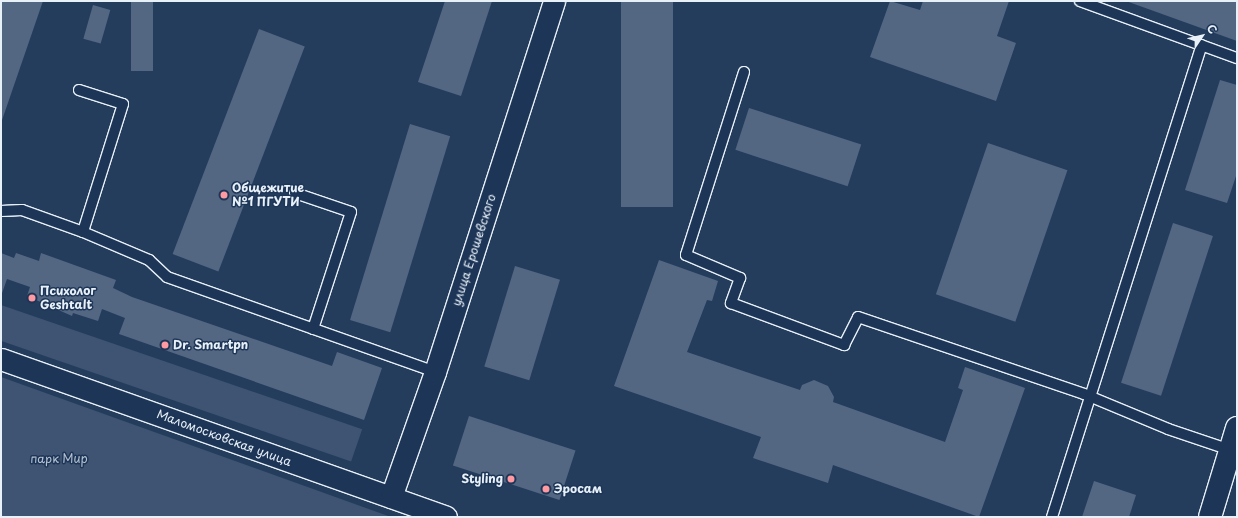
<!DOCTYPE html>
<meta charset="utf-8">
<style>
body{margin:0}
#map{position:relative;width:1238px;height:518px;overflow:hidden;background:#253d5d;font-family:"Playpen Sans",sans-serif}
div>[style]{position:absolute}
.green>*{inset:0;background:#3e5472;transform-origin:0 0}
.building>*{inset:0;background:#536782;transform-origin:0 0}
.roads{filter:drop-shadow(1px 0 #e8f1f8) drop-shadow(-1px 0 #e8f1f8) drop-shadow(0 1px #e8f1f8) drop-shadow(0 -1px #e8f1f8)}
.service>*{height:10px;margin:-5px;padding:0 5px;transform-origin:5px;border-radius:5px;background:#1d3557}
.minor>*{height:21px;margin:-10.5px;padding:0 10.5px;transform-origin:10.5px;border-radius:10.5px;background:#1d3557}
.secondary>*{height:22px;margin:-11px;padding:0 11px;transform-origin:11px;border-radius:11px;background:#1d3557}
.dots>*{width:11px;height:11px;translate:-50% -50%;box-sizing:border-box;border:2px solid #1d3557;border-radius:50%}
span{translate:-50% -50%;white-space:nowrap;text-align:center;line-height:1.15;-webkit-text-stroke:3px #1d3557;paint-order:stroke}
.poi-label{font-size:12px;color:#e8f1f8;font-weight:700}
.left{translate:0 -50%;text-align:left}
.right{translate:-100% -50%;text-align:right}
.street-label{font-size:12px;color:#e8f1f8}
.park-label{font-size:12px;color:#b5c2d0}
.frame{position:absolute;inset:0;border:2px solid #e8f1f8;pointer-events:none}
.north{position:absolute;left:1182px;top:16px;width:40px;height:40px;-webkit-text-stroke:3px #1d3557;paint-order:stroke;rotate:55deg;font-size:11px;font-weight:700;line-height:16px;text-align:center;color:#e8f1f8}
.north::after{content:'';display:block;margin:auto;width:14px;height:18px;background:#e8f1f8;clip-path:polygon(50% 0,100% 100%,50% 72%,0 100%)}
</style>
<div id="map">
<div class="green">
<div style="left:1px;top:305px;width:382px;height:34px;rotate:19deg"></div>
<div style="clip-path:polygon(1px 377px,391px 517px,1px 517px)"></div>
</div>
<div class="building">
<div style="clip-path:polygon(1px 1px,43px 1px,1px 123px)"></div>
<div style="left:131px;top:1px;width:22px;height:70px"></div>
<div style="clip-path:polygon(445px 1px,492px 1px,461px 96px,418px 82px)"></div>
<div style="left:621px;top:1px;width:52px;height:206px"></div>
<div style="clip-path:polygon(890px 1px,920px 10px,923px 1px,1009px 1px,997px 36px,1016px 43px,996px 101px,870px 57px)"></div>
<div style="clip-path:polygon(1126px 1px,1237px 1px,1237px 41px)"></div>
<div style="left:93px;top:5px;width:18px;height:35px;rotate:16deg"></div>
<div style="left:259px;top:29px;width:49px;height:241px;rotate:21deg"></div>
<div style="clip-path:polygon(1220px 80px,1237px 85px,1237px 173px,1227px 203px,1185px 190px)"></div>
<div style="left:749px;top:108px;width:118px;height:44px;rotate:18deg"></div>
<div style="left:410px;top:124px;width:42px;height:205px;rotate:17deg"></div>
<div style="left:988px;top:143px;width:84px;height:160px;rotate:19deg"></div>
<div style="left:1173px;top:223px;width:42px;height:168px;rotate:18deg"></div>
<div style="clip-path:polygon(1px 253px,14px 258px,16px 253px,39px 261px,41px 253px,116px 280px,113px 288px,132px 297px,332px 366px,337px 352px,382px 368px,364px 420px,119px 334px,125px 318px,102px 309px,98px 321px,73px 313px,72px 316px,27px 296px,30px 287px,7px 279px,1px 296px)"></div>
<div style="clip-path:polygon(659px 260px,718px 281px,712px 301px,707px 300px,687px 352px,800px 390px,802px 385px,814px 380px,828px 386px,834px 397px,833px 402px,945px 442px,963px 390px,958px 388px,965px 367px,1025px 388px,979px 517px,833px 465px,828px 483px,753px 458px,761px 437px,614px 386px)"></div>
<div style="left:515px;top:266px;width:47px;height:105px;rotate:17deg"></div>
<div style="left:469px;top:416px;width:112px;height:52px;rotate:18deg"></div>
<div style="clip-path:polygon(1094px 481px,1136px 495px,1129px 517px,1082px 517px)"></div>
</div>
<div class="roads">
<div class="service">
<div style="left:1080px;top:1px;width:167px;rotate:20deg"></div>
<div style="left:744px;top:72px;width:192px;rotate:107.6deg"></div>
<div style="left:686px;top:255px;width:59px;rotate:23.1deg"></div>
<div style="left:740px;top:278px;width:27px;rotate:110deg"></div>
<div style="left:731px;top:303px;width:121px;rotate:20.4deg"></div>
<div style="left:844px;top:345px;width:31px;rotate:-63deg"></div>
<div style="left:858px;top:317px;width:239px;rotate:18.8deg"></div>
<div style="left:1084px;top:394px;width:91px;rotate:22.6deg"></div>
<div style="left:1168px;top:429px;width:65px;rotate:18.7deg"></div>
<div style="left:79px;top:90px;width:46px;rotate:17.7deg"></div>
<div style="left:123px;top:104px;width:134px;rotate:107.4deg"></div>
<div style="left:295px;top:193px;width:59px;rotate:18.7deg"></div>
<div style="left:351px;top:212px;width:123px;rotate:108deg"></div>
<div style="left:1px;top:211px;width:21px;rotate:-3deg"></div>
<div style="left:22px;top:210px;width:65px;rotate:19.8deg"></div>
<div style="left:83px;top:232px;width:72px;rotate:23deg"></div>
<div style="left:149px;top:260px;width:25px;rotate:43deg"></div>
<div style="left:167px;top:277px;width:284px;rotate:19.5deg"></div>
<div style="left:1052px;top:517px;width:495px;rotate:-72.4deg"></div>
</div>
<div class="minor">
<div style="left:1px;top:359px;width:472px;rotate:19.5deg"></div>
<div style="left:391px;top:497px;width:133px;rotate:-70.6deg"></div>
<div style="left:435px;top:372px;width:390px;rotate:-72.2deg"></div>
</div>
<div class="secondary">
<div style="left:1210px;top:517px;width:93px;rotate:-73.1deg"></div>
</div>
</div>
<div class="dots">
<div style="left:224px;top:195px;background:#ff9aa2"></div>
<div style="left:32px;top:298px;background:#ff9aa2"></div>
<div style="left:165px;top:345px;background:#ff9aa2"></div>
<div style="left:511px;top:479px;background:#ff9aa2"></div>
<div style="left:546px;top:489px;background:#ff9aa2"></div>
</div>
<div class="poi-label">
<span class="left" style="left:232px;top:195px">Общежитие<br>№1 ПГУТИ</span>
<span class="left" style="left:40px;top:298px">Психолог<br>Geshtalt</span>
<span class="left" style="left:173px;top:345px">Dr. Smartpn</span>
<span class="right" style="left:503px;top:479px">Styling</span>
<span class="left" style="left:554px;top:489px">Эросам</span>
</div>
<div class="street-label">
<span style="left:474px;top:250px;rotate:-72deg">улица Ерошевского</span>
<span style="left:224px;top:438px;rotate:20deg">Маломосковская улица</span>
</div>
<div class="park-label">
<span style="left:59px;top:459px">парк Мир</span>
</div>
<div class="frame"></div>
<div class="north">С</div>
</div>
